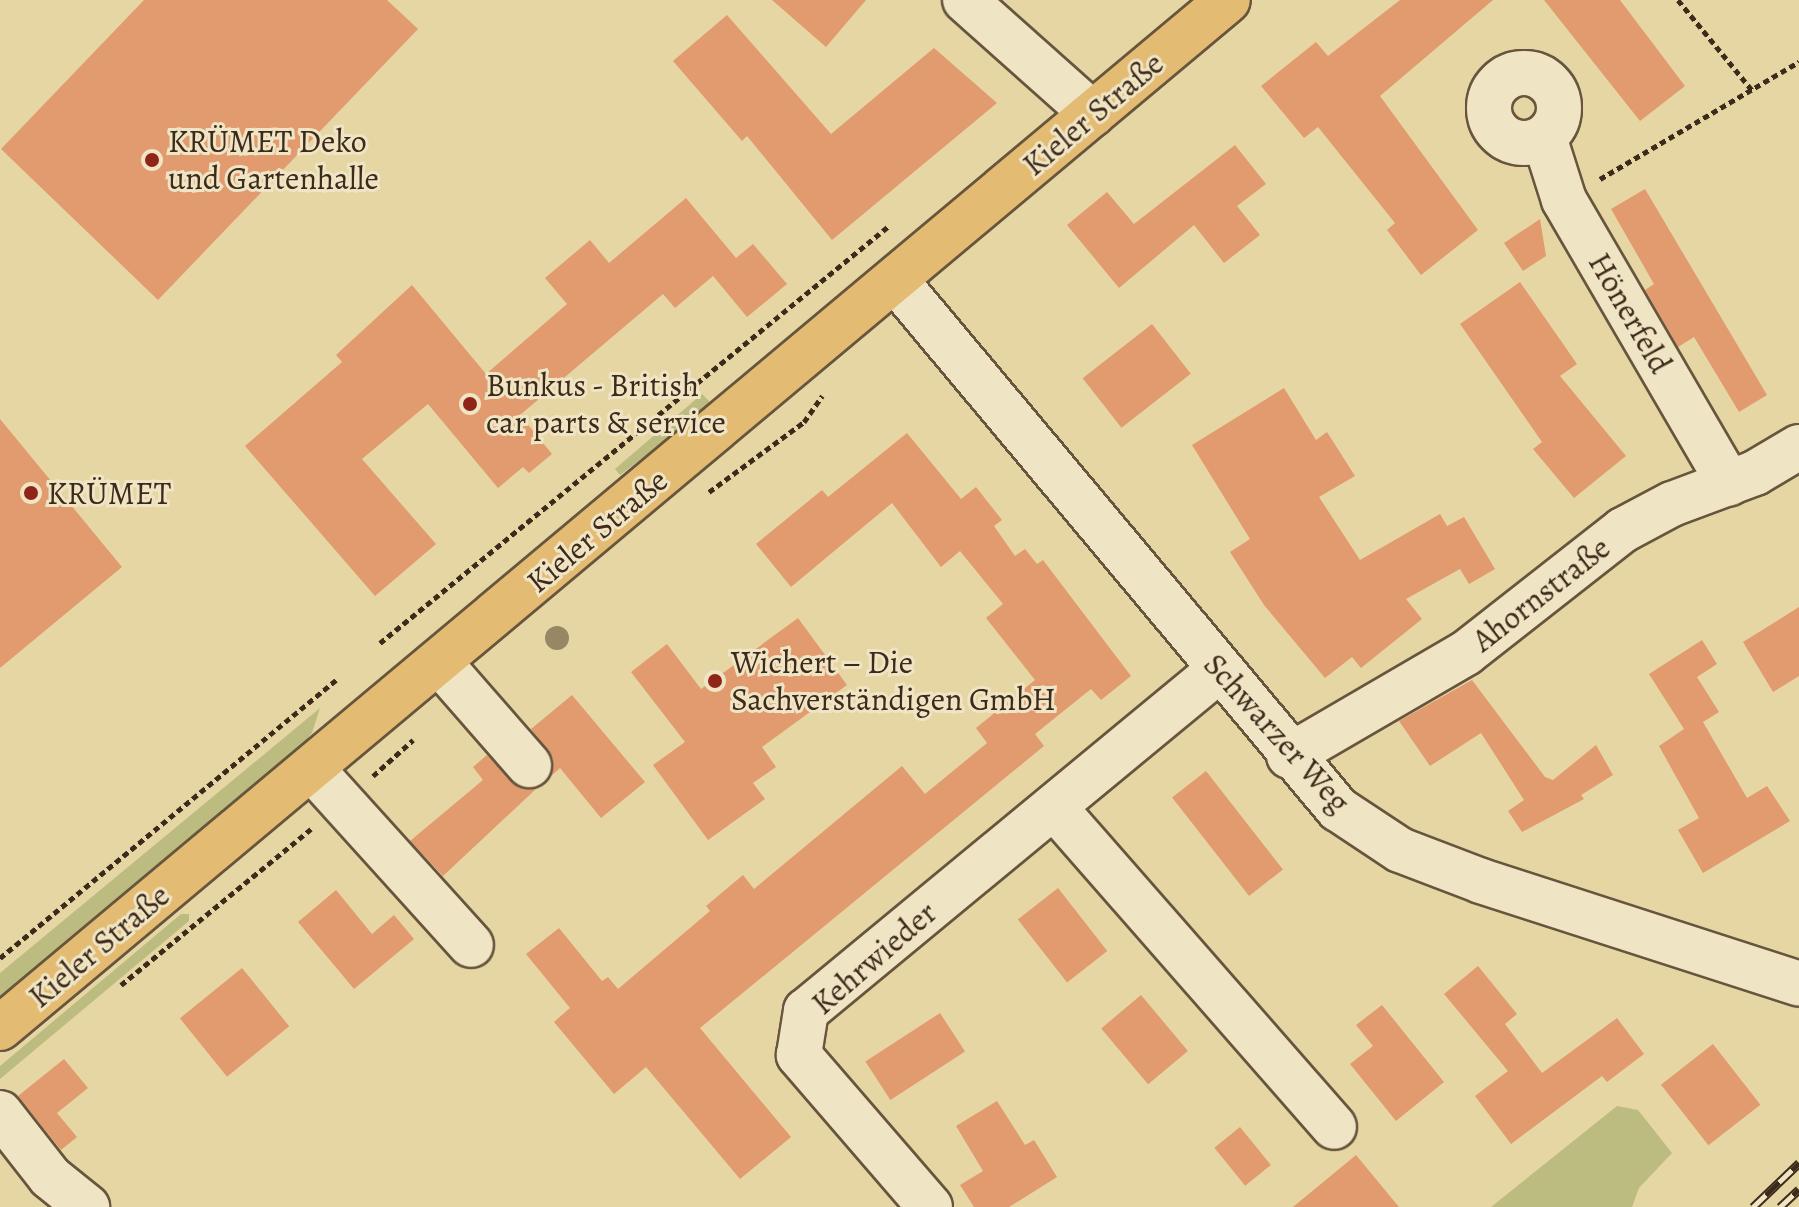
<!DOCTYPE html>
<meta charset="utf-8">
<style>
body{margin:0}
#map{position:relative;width:1799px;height:1207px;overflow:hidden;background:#e6d6a4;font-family:Alegreya,serif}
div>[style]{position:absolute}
.green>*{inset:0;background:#bdbc80}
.building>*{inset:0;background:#e19b6f;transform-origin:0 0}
.path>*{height:5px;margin-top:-2.5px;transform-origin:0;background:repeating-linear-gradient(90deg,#3d2a1b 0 6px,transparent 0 10px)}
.roads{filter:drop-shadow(2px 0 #67553d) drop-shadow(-2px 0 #67553d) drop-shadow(0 2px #67553d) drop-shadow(0 -2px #67553d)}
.minor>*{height:44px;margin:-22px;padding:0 22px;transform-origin:22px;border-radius:22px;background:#efe4c4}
.minor>.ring{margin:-22px;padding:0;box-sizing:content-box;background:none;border:44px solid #efe4c4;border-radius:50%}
.major>*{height:44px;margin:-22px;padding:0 22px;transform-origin:22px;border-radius:22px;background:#e3bb72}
.rail>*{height:9px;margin-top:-4.5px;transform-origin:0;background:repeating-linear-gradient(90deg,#efe4c4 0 18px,#3d2a1b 0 36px);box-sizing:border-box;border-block:2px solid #3d2a1b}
.trees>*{width:24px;height:24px;margin:-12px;border-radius:50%;background:#978764}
.dots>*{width:22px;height:22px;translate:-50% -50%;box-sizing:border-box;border:4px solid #efe4c4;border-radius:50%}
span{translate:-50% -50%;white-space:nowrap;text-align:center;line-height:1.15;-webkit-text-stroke:6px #efe4c4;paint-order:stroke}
.street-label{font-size:32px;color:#3d2a1b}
.poi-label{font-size:32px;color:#3d2a1b}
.left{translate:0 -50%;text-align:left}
</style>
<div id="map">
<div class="green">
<div style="clip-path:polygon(702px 394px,713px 405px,620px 475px,615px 469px)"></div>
<div style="clip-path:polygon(320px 708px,312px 733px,290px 759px,0 1003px,0 973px)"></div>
<div style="clip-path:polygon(181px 914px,189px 914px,189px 921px,0 1079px,0 1066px)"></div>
<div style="clip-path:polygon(1617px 1106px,1638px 1110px,1672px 1153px,1639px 1188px,1632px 1207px,1491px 1207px)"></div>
</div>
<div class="building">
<div style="clip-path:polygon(144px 0,387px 0,418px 29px,158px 300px,1px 149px)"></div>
<div style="clip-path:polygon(772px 0,866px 0,826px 47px)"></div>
<div style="clip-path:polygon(1400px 0,1493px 0,1380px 96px,1478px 230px,1421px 275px,1387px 230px,1395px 223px,1318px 127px,1304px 138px,1261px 86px,1316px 42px,1328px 56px)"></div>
<div style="clip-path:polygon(1544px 0,1620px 0,1685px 86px,1640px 121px)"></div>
<div style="clip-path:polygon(727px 15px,831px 134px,934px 48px,997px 103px,832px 240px,747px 136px,742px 141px,673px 61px)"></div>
<div style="clip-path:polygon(1235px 145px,1266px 184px,1237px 206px,1260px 235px,1224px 263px,1194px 225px,1119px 288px,1067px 225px,1107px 192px,1134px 224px)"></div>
<div style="clip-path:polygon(1645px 189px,1767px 395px,1739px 412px,1694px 337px,1678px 347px,1645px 290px,1654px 284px,1611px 209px)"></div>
<div style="clip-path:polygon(686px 198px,736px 258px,753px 244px,787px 284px,747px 317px,713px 276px,675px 308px,663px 294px,520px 415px,552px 454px,529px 473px,523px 467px,498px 488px,428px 404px,362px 459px,436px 544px,375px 596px,245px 446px,342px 362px,336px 355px,412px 285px,486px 374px,567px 304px,545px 278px,590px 240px,609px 263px)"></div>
<div style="clip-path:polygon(1540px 219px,1546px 256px,1523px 271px,1504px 243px)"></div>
<div style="clip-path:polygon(1520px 282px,1577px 364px,1560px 376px,1626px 456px,1574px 498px,1533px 449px,1542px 442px,1460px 324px)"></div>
<div style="left:1152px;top:324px;width:63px;height:88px;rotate:52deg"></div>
<div style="clip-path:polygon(1284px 388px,1316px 440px,1327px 432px,1355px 476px,1319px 497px,1360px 560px,1440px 514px,1447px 526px,1464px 517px,1495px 569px,1469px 584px,1460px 569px,1406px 599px,1422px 619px,1361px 668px,1352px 657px,1325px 678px,1264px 605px,1230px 552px,1250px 539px,1192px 445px)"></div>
<div style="clip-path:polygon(0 419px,122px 567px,0 668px)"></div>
<div style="clip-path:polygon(907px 433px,961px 499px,976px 487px,1002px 520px,994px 526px,1015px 556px,1025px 549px,1037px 564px,1043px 560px,1131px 676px,1101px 700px,1091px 689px,1035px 734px,1044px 746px,700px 1028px,791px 1137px,740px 1179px,646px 1067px,614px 1094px,554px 1022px,570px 1008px,526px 954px,559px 928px,602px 981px,608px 977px,618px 989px,710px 911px,706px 906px,743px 875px,754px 889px,902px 766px,925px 794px,987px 743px,976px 728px,1035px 680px,986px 618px,1003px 604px,960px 551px,941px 567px,892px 503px,791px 587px,756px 544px,822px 490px,828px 497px)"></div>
<div style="clip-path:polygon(1799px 607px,1799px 676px,1773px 692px,1743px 642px)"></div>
<div style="clip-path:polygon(798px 618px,847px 685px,762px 747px,776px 767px,753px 783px,765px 799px,708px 840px,653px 765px,685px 742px,631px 672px,667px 644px,701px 689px)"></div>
<div style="clip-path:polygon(1702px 640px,1717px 664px,1697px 677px,1719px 712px,1703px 722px,1747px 798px,1767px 786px,1790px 821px,1703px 873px,1678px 830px,1699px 818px,1659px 746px,1684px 729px,1649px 674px)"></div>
<div style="clip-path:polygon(1472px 680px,1545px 777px,1553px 780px,1596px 745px,1613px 775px,1581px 795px,1584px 799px,1522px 832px,1508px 811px,1524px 800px,1481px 733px,1430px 766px,1399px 721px)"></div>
<div style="clip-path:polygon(572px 695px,645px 782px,601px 818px,560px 768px,550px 777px,553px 759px,531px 729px)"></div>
<div style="clip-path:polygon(487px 755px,520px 788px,537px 788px,443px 876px,410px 841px,483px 780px,473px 767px)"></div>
<div style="left:1206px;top:771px;width:125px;height:43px;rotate:52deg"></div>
<div style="left:1058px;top:888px;width:80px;height:51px;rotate:52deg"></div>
<div style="clip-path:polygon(336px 890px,372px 934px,394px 915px,414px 939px,354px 989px,298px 922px)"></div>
<div style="clip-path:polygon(1478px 966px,1517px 1014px,1505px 1024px,1542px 1073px,1617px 1018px,1644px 1054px,1607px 1082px,1602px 1076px,1511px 1144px,1475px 1096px,1508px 1071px,1444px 994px)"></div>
<div style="left:242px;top:968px;width:75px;height:80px;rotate:51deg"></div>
<div style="left:1141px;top:995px;width:73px;height:52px;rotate:50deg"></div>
<div style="clip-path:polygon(1382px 1005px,1444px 1082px,1396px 1121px,1350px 1064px,1373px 1046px,1356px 1025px)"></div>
<div style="left:940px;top:1013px;width:46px;height:89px;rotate:57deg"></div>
<div style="left:1713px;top:1044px;width:77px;height:66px;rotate:52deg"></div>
<div style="clip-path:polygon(64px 1059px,88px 1088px,57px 1113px,77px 1137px,61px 1150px,18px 1096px)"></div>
<div style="clip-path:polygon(997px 1101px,1025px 1145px,1034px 1140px,1057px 1177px,1009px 1207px,974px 1207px,960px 1185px,983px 1171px,956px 1126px)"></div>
<div style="left:1240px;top:1127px;width:49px;height:33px;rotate:51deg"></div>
<div style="clip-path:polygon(1356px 1155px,1399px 1207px,1293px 1207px)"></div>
</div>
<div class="path">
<div style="left:1678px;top:0;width:117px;rotate:50.6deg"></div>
<div style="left:1600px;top:179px;width:231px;rotate:-30.5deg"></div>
<div style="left:709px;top:492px;width:118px;rotate:-36.4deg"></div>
<div style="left:804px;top:422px;width:32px;rotate:-55deg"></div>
<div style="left:380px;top:643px;width:659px;rotate:-39.34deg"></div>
<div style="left:373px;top:776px;width:54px;rotate:-42deg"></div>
<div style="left:0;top:958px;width:439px;rotate:-39.6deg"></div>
<div style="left:121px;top:985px;width:246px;rotate:-39.4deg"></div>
</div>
<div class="roads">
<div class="minor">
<div style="left:965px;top:0;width:171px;rotate:41.7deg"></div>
<div class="ring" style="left:1489px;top:73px;width:26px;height:26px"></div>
<div style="left:1544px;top:137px;width:66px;rotate:72.4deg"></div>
<div style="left:1564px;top:200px;width:328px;rotate:59.8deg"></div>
<div style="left:896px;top:281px;width:689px;rotate:50.07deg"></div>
<div style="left:1338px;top:809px;width:74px;rotate:33.5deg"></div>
<div style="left:1400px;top:850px;width:87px;rotate:20.9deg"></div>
<div style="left:1481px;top:881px;width:334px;rotate:17.9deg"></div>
<div style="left:439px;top:662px;width:137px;rotate:48.9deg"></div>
<div style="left:1289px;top:756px;width:205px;rotate:-30.2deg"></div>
<div style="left:1466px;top:653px;width:199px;rotate:-38.1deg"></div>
<div style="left:1623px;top:530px;width:55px;rotate:-28deg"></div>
<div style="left:1672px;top:504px;width:89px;rotate:-20.5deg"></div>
<div style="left:1755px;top:473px;width:51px;rotate:-30.6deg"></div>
<div style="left:312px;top:769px;width:237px;rotate:47.9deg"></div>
<div style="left:1054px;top:807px;width:425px;rotate:48.8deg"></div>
<div style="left:0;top:1113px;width:81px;rotate:52deg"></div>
<div style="left:50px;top:1177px;width:48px;rotate:39deg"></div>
<div style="left:930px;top:1207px;width:201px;rotate:-130.8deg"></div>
<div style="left:799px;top:1055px;width:45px;rotate:-81deg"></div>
<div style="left:806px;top:1011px;width:536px;rotate:-39.55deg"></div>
</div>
<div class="major">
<div style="left:0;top:1028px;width:1601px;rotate:-39.93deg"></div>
</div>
</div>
<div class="rail">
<div style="left:1753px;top:1207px;width:64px;rotate:-43.7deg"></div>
<div style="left:1780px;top:1207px;width:26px;rotate:-43deg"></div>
</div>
<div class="trees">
<div style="left:557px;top:638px"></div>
</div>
<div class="dots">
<div style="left:152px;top:160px;background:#8f2418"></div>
<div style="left:470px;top:404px;background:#8f2418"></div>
<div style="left:31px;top:493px;background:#8f2418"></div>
<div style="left:715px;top:681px;background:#8f2418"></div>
</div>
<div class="street-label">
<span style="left:1093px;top:114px;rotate:-40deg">Kieler Straße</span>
<span style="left:1630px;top:313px;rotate:60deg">Hönerfeld</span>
<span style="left:597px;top:531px;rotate:-40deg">Kieler Straße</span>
<span style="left:1541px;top:594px;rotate:-38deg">Ahornstraße</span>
<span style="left:1277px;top:733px;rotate:48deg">Schwarzer Weg</span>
<span style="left:99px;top:946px;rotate:-40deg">Kieler Straße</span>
<span style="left:874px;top:958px;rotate:-41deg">Kehrwieder</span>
</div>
<div class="poi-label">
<span class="left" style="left:168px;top:160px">KRÜMET Deko<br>und Gartenhalle</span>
<span class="left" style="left:486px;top:404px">Bunkus - British<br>car parts &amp; service</span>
<span class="left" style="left:47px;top:493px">KRÜMET</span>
<span class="left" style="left:731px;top:681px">Wichert – Die<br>Sachverständigen GmbH</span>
</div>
</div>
